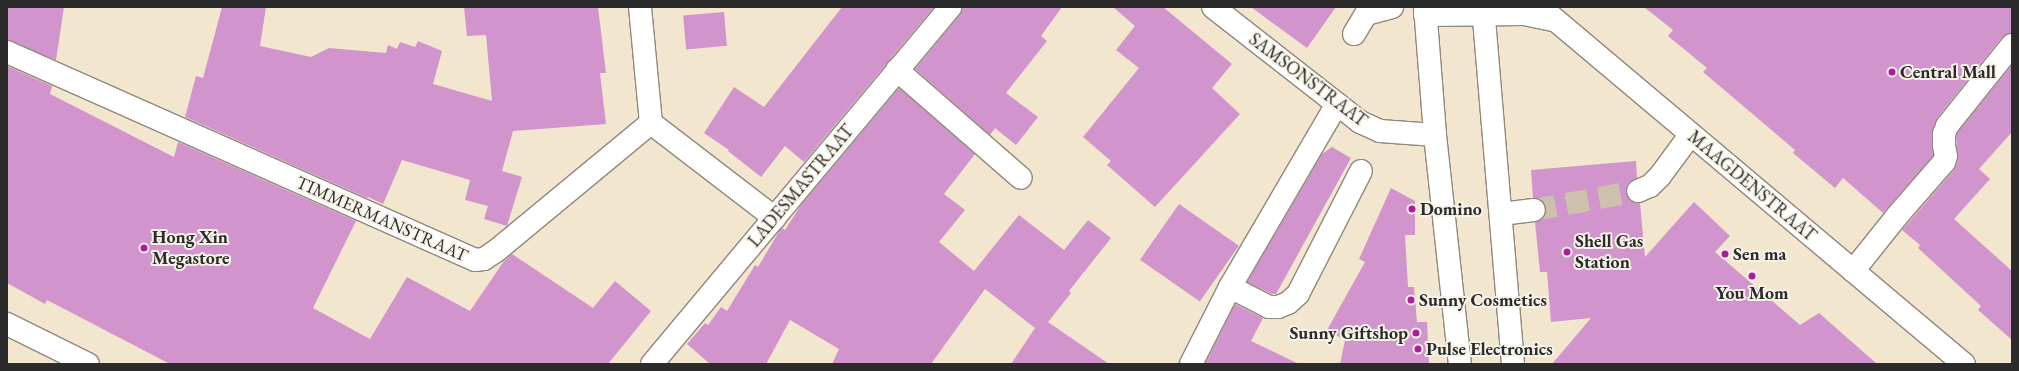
<!DOCTYPE html>
<style>
body{margin:0}
#map{position:relative;width:2019px;height:371px;overflow:hidden;background:#f3e6ce;font-family:"EB Garamond",serif}
div>[style]{position:absolute}
.building>*{inset:0;background:#d194cd;transform-origin:0 0}
.minor-tunnel>*{height:22px;margin-top:-11px;transform-origin:0;background:repeating-linear-gradient(90deg,#cbc1ad 0 22px,transparent 0 33px)}
.roads{filter:drop-shadow(1px 0 #8f887c) drop-shadow(-1px 0 #8f887c) drop-shadow(0 1px #8f887c) drop-shadow(0 -1px #8f887c)}
.minor>*{height:22px;margin:-11px;padding:0 11px;transform-origin:11px;border-radius:11px;background:#fff}
.major>*{height:22px;margin:-11px;padding:0 11px;transform-origin:11px;border-radius:11px;background:#fff}
.dots>*{width:11px;height:11px;translate:-50% -50%;box-sizing:border-box;border:2px solid #f7f3e8;border-radius:50%}
span{translate:-50% -50%;white-space:nowrap;text-align:center;line-height:1.15;-webkit-text-stroke:4px #f7f3e8;paint-order:stroke}
.poi-label{font-size:18px;color:#2b2b2b;font-weight:700}
.left{translate:0 -50%;text-align:left}
.right{translate:-100% -50%;text-align:right}
.street-label{font-size:18px;color:#2b2b2b}
.frame{position:absolute;inset:0;border:8px solid #2b2b2b;pointer-events:none}
</style>
<div id="map">
<div class="building">
<div style="clip-path:polygon(7px 7px,64px 7px,56px 60px,7px 40px)"></div>
<div style="clip-path:polygon(222px 7px,266px 7px,260px 46px,311px 57px,329px 48px,386px 53px,388px 45px,397px 49px,400px 42px,415px 47px,418px 41px,442px 51px,433px 84px,492px 101px,486px 35px,467px 36px,464px 7px,598px 7px,606px 73px,600px 73px,606px 124px,513px 131px,502px 171px,522px 177px,507px 226px,484px 219px,488px 206px,465px 200px,470px 180px,402px 160px,383px 204px,368px 197px,367px 198px,185px 117px,196px 76px,203px 78px)"></div>
<div style="clip-path:polygon(842px 7px,934px 7px,804px 162px,785px 146px,761px 177px,728px 151px,729px 150px,704px 133px,734px 87px,764px 107px)"></div>
<div style="clip-path:polygon(962px 7px,1062px 7px,1041px 36px,1047px 41px,1006px 93px,1038px 117px,1016px 145px,995px 128px,990px 135px,915px 69px,960px 15px)"></div>
<div style="clip-path:polygon(1113px 7px,1163px 7px,1232px 64px,1212px 88px,1240px 114px,1155px 207px,1107px 165px,1111px 161px,1083px 137px,1139px 68px,1116px 50px,1135px 26px)"></div>
<div style="clip-path:polygon(1251px 7px,1336px 7px,1307px 48px)"></div>
<div style="clip-path:polygon(1644px 7px,2012px 7px,2012px 33px,2002px 37px,1937px 118px,1932px 134px,1933px 156px,1883px 213px,1843px 178px,1835px 188px,1793px 153px,1795px 150px,1703px 72px,1707px 68px,1668px 36px,1673px 30px)"></div>
<div style="left:724px;top:12px;width:34px;height:41px;rotate:85deg"></div>
<div style="clip-path:polygon(2012px 65px,2012px 132px,1979px 169px,1990px 179px,1954px 219px,2012px 271px,2012px 340px,1978px 310px,1981px 306px,1918px 248px,1920px 245px,1902px 230px,1954px 170px,1958px 160px,1956px 136px,1958px 132px)"></div>
<div style="clip-path:polygon(7px 66px,52px 86px,50px 94px,174px 157px,178px 142px,356px 221px,313px 308px,370px 339px,407px 277px,470px 311px,504px 261px,512px 254px,593px 308px,615px 281px,651px 311px,608px 364px,170px 364px,47px 300px,45px 304px,7px 283px)"></div>
<div style="clip-path:polygon(899px 88px,975px 154px,944px 194px,965px 210px,939px 242px,974px 271px,1019px 215px,1064px 250px,1088px 220px,1111px 238px,1069px 291px,1071px 293px,1048px 322px,1109px 364px,1011px 364px,1035px 328px,985px 289px,931px 364px,832px 364px,839px 349px,790px 320px,766px 364px,710px 364px,687px 344px,705px 323px,708px 325px,721px 307px,727px 311px,755px 265px,758px 267px,780px 230px,782px 228px,785px 230px,801px 205px)"></div>
<div style="clip-path:polygon(1332px 147px,1351px 158px,1276px 294px,1272px 294px,1247px 282px,1322px 154px)"></div>
<div style="clip-path:polygon(1636px 161px,1637px 178px,1628px 183px,1626px 190px,1627px 196px,1630px 201px,1640px 203px,1645px 257px,1694px 202px,1730px 236px,1715px 252px,1800px 325px,1819px 313px,1877px 364px,1552px 364px,1591px 318px,1551px 322px,1547px 272px,1540px 272px,1535px 222px,1541px 220px,1545px 215px,1546px 208px,1544px 202px,1533px 198px,1531px 170px)"></div>
<div style="clip-path:polygon(1391px 188px,1415px 201px,1415px 235px,1405px 235px,1408px 287px,1414px 287px,1417px 322px,1427px 322px,1429px 364px,1340px 364px,1345px 340px,1327px 330px,1365px 262px,1359px 259px)"></div>
<div style="left:1179px;top:204px;width:73px;height:68px;rotate:35deg"></div>
<div style="clip-path:polygon(1235px 304px,1263px 318px,1251px 341px,1299px 364px,1205px 364px)"></div>
</div>
<div class="minor-tunnel">
<div style="left:1534px;top:210px;width:106px;rotate:-10.4deg"></div>
</div>
<div class="roads">
<div class="minor">
<div style="left:640px;top:7px;width:117px;rotate:84.6deg"></div>
<div style="left:1213px;top:7px;width:187px;rotate:38deg"></div>
<div style="left:1360px;top:122px;width:22px;rotate:24deg"></div>
<div style="left:1380px;top:131px;width:55px;rotate:4.2deg"></div>
<div style="left:1425px;top:7px;width:128px;rotate:85.5deg"></div>
<div style="left:1435px;top:135px;width:230px;rotate:83.8deg"></div>
<div style="left:1483px;top:7px;width:358px;rotate:85.2deg"></div>
<div style="left:1540px;top:7px;width:554px;rotate:40.1deg"></div>
<div style="left:1425px;top:15px;width:99px;rotate:-0.6deg"></div>
<div style="left:1524px;top:14px;width:33px;rotate:12deg"></div>
<div style="left:1354px;top:34px;width:23px;rotate:-59deg"></div>
<div style="left:1366px;top:14px;width:27px;rotate:-15deg"></div>
<div style="left:7px;top:52px;width:512px;rotate:23.96deg"></div>
<div style="left:475px;top:260px;width:9px;rotate:-6deg"></div>
<div style="left:484px;top:259px;width:14px;rotate:-34deg"></div>
<div style="left:496px;top:251px;width:201px;rotate:-39.6deg"></div>
<div style="left:651px;top:123px;width:156px;rotate:37.5deg"></div>
<div style="left:897px;top:70px;width:164px;rotate:41.1deg"></div>
<div style="left:1638px;top:191px;width:13px;rotate:-23deg"></div>
<div style="left:1650px;top:186px;width:14px;rotate:-45deg"></div>
<div style="left:1660px;top:176px;width:52px;rotate:-53.6deg"></div>
<div style="left:1501px;top:214px;width:33px;rotate:-7deg"></div>
<div style="left:1853px;top:271px;width:70px;rotate:-51.3deg"></div>
<div style="left:1897px;top:216px;width:72px;rotate:-49deg"></div>
<div style="left:1944px;top:162px;width:6px;rotate:-72deg"></div>
<div style="left:1946px;top:156px;width:10px;rotate:-101deg"></div>
<div style="left:1944px;top:146px;width:12px;rotate:-90deg"></div>
<div style="left:1944px;top:134px;width:9px;rotate:-69deg"></div>
<div style="left:1947px;top:126px;width:104px;rotate:-51.3deg"></div>
<div style="left:1230px;top:287px;width:44px;rotate:27.1deg"></div>
<div style="left:1269px;top:307px;width:9px"></div>
<div style="left:1278px;top:307px;width:11px;rotate:-22deg"></div>
<div style="left:1288px;top:303px;width:13px;rotate:-42deg"></div>
<div style="left:1298px;top:294px;width:138px;rotate:-62.9deg"></div>
<div style="left:652px;top:364px;width:465px;rotate:-50.1deg"></div>
<div style="left:1191px;top:364px;width:86px;rotate:-63.1deg"></div>
<div style="left:1230px;top:287px;width:212px;rotate:-59.7deg"></div>
</div>
<div class="major">
<div style="left:7px;top:324px;width:90px;rotate:26.3deg"></div>
</div>
</div>
<div class="dots">
<div style="left:1892px;top:72px;background:#b5179e"></div>
<div style="left:1412px;top:209px;background:#b5179e"></div>
<div style="left:144px;top:248px;background:#b5179e"></div>
<div style="left:1567px;top:252px;background:#b5179e"></div>
<div style="left:1725px;top:254px;background:#b5179e"></div>
<div style="left:1752px;top:276px;background:#b5179e"></div>
<div style="left:1411px;top:300px;background:#b5179e"></div>
<div style="left:1416px;top:333px;background:#b5179e"></div>
<div style="left:1418px;top:349px;background:#b5179e"></div>
</div>
<div class="poi-label">
<span class="left" style="left:1900px;top:72px">Central Mall</span>
<span class="left" style="left:1420px;top:209px">Domino</span>
<span class="left" style="left:152px;top:248px">Hong Xin<br>Megastore</span>
<span class="left" style="left:1575px;top:252px">Shell Gas<br>Station</span>
<span class="left" style="left:1733px;top:254px">Sen ma</span>
<span style="left:1752px;top:293px">You Mom</span>
<span class="left" style="left:1419px;top:300px">Sunny Cosmetics</span>
<span class="right" style="left:1408px;top:333px">Sunny Giftshop</span>
<span class="left" style="left:1426px;top:349px">Pulse Electronics</span>
</div>
<div class="street-label">
<span style="left:1308px;top:80px;rotate:37deg">SAMSONSTRAAT</span>
<span style="left:801px;top:186px;rotate:-50deg">LADESMASTRAAT</span>
<span style="left:1752px;top:186px;rotate:40deg">MAAGDENSTRAAT</span>
<span style="left:382px;top:219px;rotate:24deg">TIMMERMANSTRAAT</span>
</div>
<div class="frame"></div>
</div>
